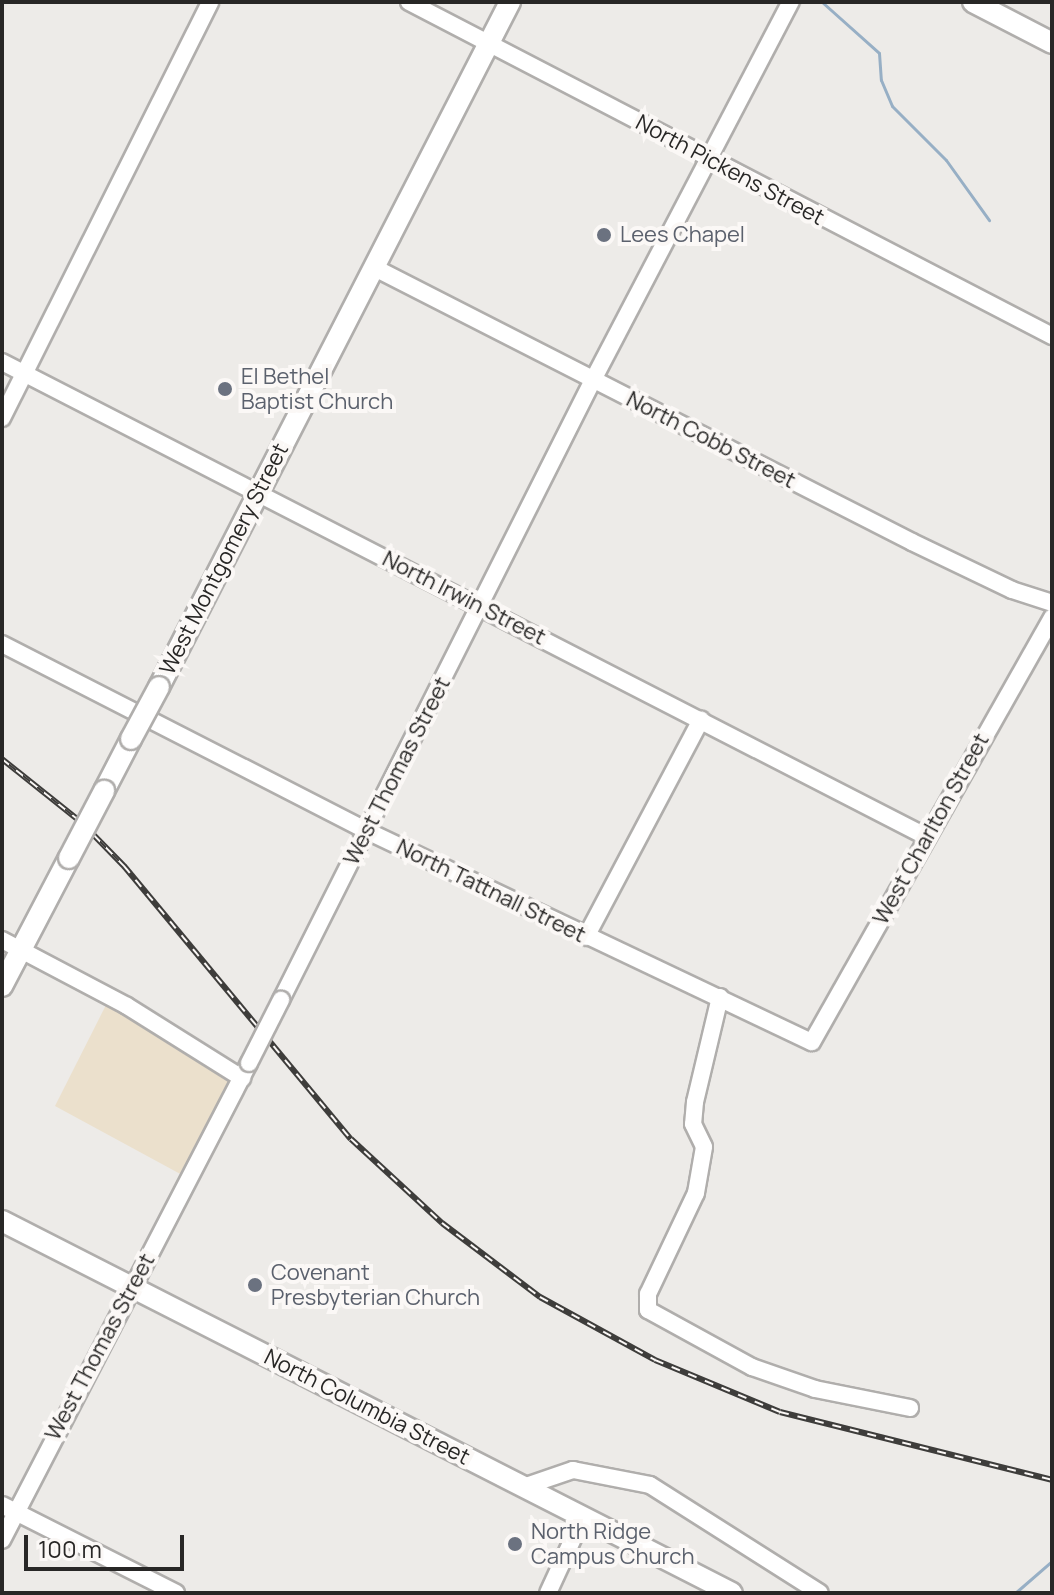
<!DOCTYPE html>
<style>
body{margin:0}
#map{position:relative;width:1054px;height:1595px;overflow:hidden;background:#edebe8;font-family:Manrope,sans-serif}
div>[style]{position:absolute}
.commercial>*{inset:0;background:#ebe0cc}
.stream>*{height:3px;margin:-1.5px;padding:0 1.5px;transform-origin:1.5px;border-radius:1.5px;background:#97afc5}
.roads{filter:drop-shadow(2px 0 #b0aeac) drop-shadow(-2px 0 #b0aeac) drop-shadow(0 2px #b0aeac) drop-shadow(0 -2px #b0aeac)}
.minor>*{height:16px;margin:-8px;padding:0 8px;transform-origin:8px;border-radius:8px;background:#fff}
.major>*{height:20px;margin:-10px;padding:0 10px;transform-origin:10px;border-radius:10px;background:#fff}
.rail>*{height:6px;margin-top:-3px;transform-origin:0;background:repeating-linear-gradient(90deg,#fbf8f6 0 9px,#3e3d3b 0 18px);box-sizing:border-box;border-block:2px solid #3e3d3b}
.bridges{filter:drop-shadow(2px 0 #b0aeac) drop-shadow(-2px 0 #b0aeac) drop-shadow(0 2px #b0aeac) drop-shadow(0 -2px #b0aeac)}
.minor-bridge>*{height:16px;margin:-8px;padding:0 8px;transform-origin:8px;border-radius:8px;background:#fff}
.major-bridge>*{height:20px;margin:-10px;padding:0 10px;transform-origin:10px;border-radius:10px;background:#fff}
.dots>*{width:22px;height:22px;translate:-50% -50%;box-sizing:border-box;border:4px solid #fbf8f6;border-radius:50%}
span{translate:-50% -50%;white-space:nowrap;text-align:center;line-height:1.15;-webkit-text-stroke:8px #fbf8f6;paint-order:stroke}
.street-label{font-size:22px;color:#282726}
.worship-label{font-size:22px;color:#5b616d}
.left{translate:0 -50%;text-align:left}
.frame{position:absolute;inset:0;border:4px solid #282726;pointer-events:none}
.scale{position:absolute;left:24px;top:1535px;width:160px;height:36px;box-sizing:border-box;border:4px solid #282726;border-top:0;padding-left:10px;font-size:24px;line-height:28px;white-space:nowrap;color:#282726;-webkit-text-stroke:6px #fbf8f6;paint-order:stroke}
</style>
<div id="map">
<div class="commercial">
<div style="clip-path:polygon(106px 1005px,219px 1068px,232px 1084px,184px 1176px,55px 1106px)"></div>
</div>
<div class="stream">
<div style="left:822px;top:2px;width:76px;rotate:41.8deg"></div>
<div style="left:879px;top:53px;width:27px;rotate:86deg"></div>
<div style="left:881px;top:80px;width:28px;rotate:67deg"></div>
<div style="left:892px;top:106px;width:76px;rotate:45deg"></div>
<div style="left:946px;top:160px;width:74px;rotate:54.4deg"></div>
<div style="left:1015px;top:1593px;width:49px;rotate:-40.9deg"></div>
</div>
<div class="roads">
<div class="minor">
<div style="left:409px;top:2px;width:725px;rotate:27.45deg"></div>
<div style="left:373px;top:267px;width:605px;rotate:27.03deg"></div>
<div style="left:912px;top:542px;width:111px;rotate:25.6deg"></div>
<div style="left:1012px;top:590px;width:42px;rotate:18deg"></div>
<div style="left:2px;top:362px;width:1038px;rotate:27.18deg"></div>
<div style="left:2px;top:418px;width:465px;rotate:-63.4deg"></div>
<div style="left:2px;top:644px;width:410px;rotate:27.1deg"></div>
<div style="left:367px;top:831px;width:492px;rotate:25.4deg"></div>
<div style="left:812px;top:1042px;width:488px;rotate:-60.5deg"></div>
<div style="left:586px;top:937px;width:246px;rotate:-62.1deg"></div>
<div style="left:2px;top:940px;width:141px;rotate:27.8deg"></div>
<div style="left:127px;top:1006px;width:136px;rotate:32.1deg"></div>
<div style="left:720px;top:997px;width:108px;rotate:103.4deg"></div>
<div style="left:695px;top:1102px;width:22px;rotate:95deg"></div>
<div style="left:693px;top:1124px;width:25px;rotate:64deg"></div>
<div style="left:704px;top:1147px;width:47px;rotate:99.9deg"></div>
<div style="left:696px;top:1193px;width:112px;rotate:115.4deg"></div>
<div style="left:648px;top:1294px;width:16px;rotate:90deg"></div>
<div style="left:648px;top:1310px;width:119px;rotate:28.7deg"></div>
<div style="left:752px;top:1367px;width:67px;rotate:19.2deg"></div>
<div style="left:815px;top:1389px;width:97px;rotate:11.3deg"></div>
<div style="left:281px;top:1000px;width:694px;rotate:-63.29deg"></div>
<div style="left:593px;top:380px;width:427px;rotate:-62.4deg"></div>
<div style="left:523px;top:1487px;width:53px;rotate:-18.8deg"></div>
<div style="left:573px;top:1470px;width:78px;rotate:11deg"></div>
<div style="left:650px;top:1485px;width:201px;rotate:32.4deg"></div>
<div style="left:2px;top:1505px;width:195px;rotate:26.8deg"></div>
<div style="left:2px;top:1540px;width:537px;rotate:-62.62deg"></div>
<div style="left:548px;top:1593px;width:84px;rotate:-65.3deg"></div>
</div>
<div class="major">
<div style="left:973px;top:2px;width:89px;rotate:27.4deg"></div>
<div style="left:159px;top:687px;width:770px;rotate:-62.87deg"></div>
<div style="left:104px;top:791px;width:59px;rotate:-62.6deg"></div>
<div style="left:2px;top:986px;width:144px;rotate:-62.4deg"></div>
<div style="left:2px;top:1221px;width:819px;rotate:27deg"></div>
</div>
</div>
<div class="rail">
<div style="left:2px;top:759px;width:101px;rotate:38.6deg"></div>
<div style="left:81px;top:822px;width:62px;rotate:45.7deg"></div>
<div style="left:124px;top:866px;width:355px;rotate:50.3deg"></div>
<div style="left:351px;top:1139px;width:124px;rotate:42.7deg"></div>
<div style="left:442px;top:1223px;width:123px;rotate:37.1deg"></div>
<div style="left:540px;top:1297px;width:131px;rotate:28.7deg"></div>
<div style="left:655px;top:1360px;width:135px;rotate:22.6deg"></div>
<div style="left:780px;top:1412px;width:280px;rotate:14deg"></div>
</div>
<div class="bridges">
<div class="minor-bridge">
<div style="left:249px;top:1063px;width:71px;rotate:-63.1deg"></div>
</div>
<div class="major-bridge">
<div style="left:131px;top:739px;width:59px;rotate:-61.7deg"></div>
<div style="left:69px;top:858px;width:76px;rotate:-62.4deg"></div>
</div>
</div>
<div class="dots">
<div style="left:604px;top:235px;background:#6b7280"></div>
<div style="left:225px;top:389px;background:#6b7280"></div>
<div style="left:255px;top:1285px;background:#6b7280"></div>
<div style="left:515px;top:1544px;background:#6b7280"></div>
</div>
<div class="street-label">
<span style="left:730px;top:170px;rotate:28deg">North Pickens Street</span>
<span style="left:711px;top:440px;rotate:27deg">North Cobb Street</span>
<span style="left:224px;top:559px;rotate:-63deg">West Montgomery Street</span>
<span style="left:464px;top:598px;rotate:27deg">North Irwin Street</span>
<span style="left:397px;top:771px;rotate:-63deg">West Thomas Street</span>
<span style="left:931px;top:829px;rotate:-61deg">West Charlton Street</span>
<span style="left:491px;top:891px;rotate:26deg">North Tattnall Street</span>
<span style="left:100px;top:1347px;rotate:-62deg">West Thomas Street</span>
<span style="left:367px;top:1407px;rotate:27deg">North Columbia Street</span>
</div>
<div class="worship-label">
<span class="left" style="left:620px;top:235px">Lees Chapel</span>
<span class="left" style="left:241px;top:389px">El Bethel<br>Baptist Church</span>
<span class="left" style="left:271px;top:1285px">Covenant<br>Presbyterian Church</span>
<span class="left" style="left:531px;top:1544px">North Ridge<br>Campus Church</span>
</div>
<div class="frame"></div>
<div class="scale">100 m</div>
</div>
